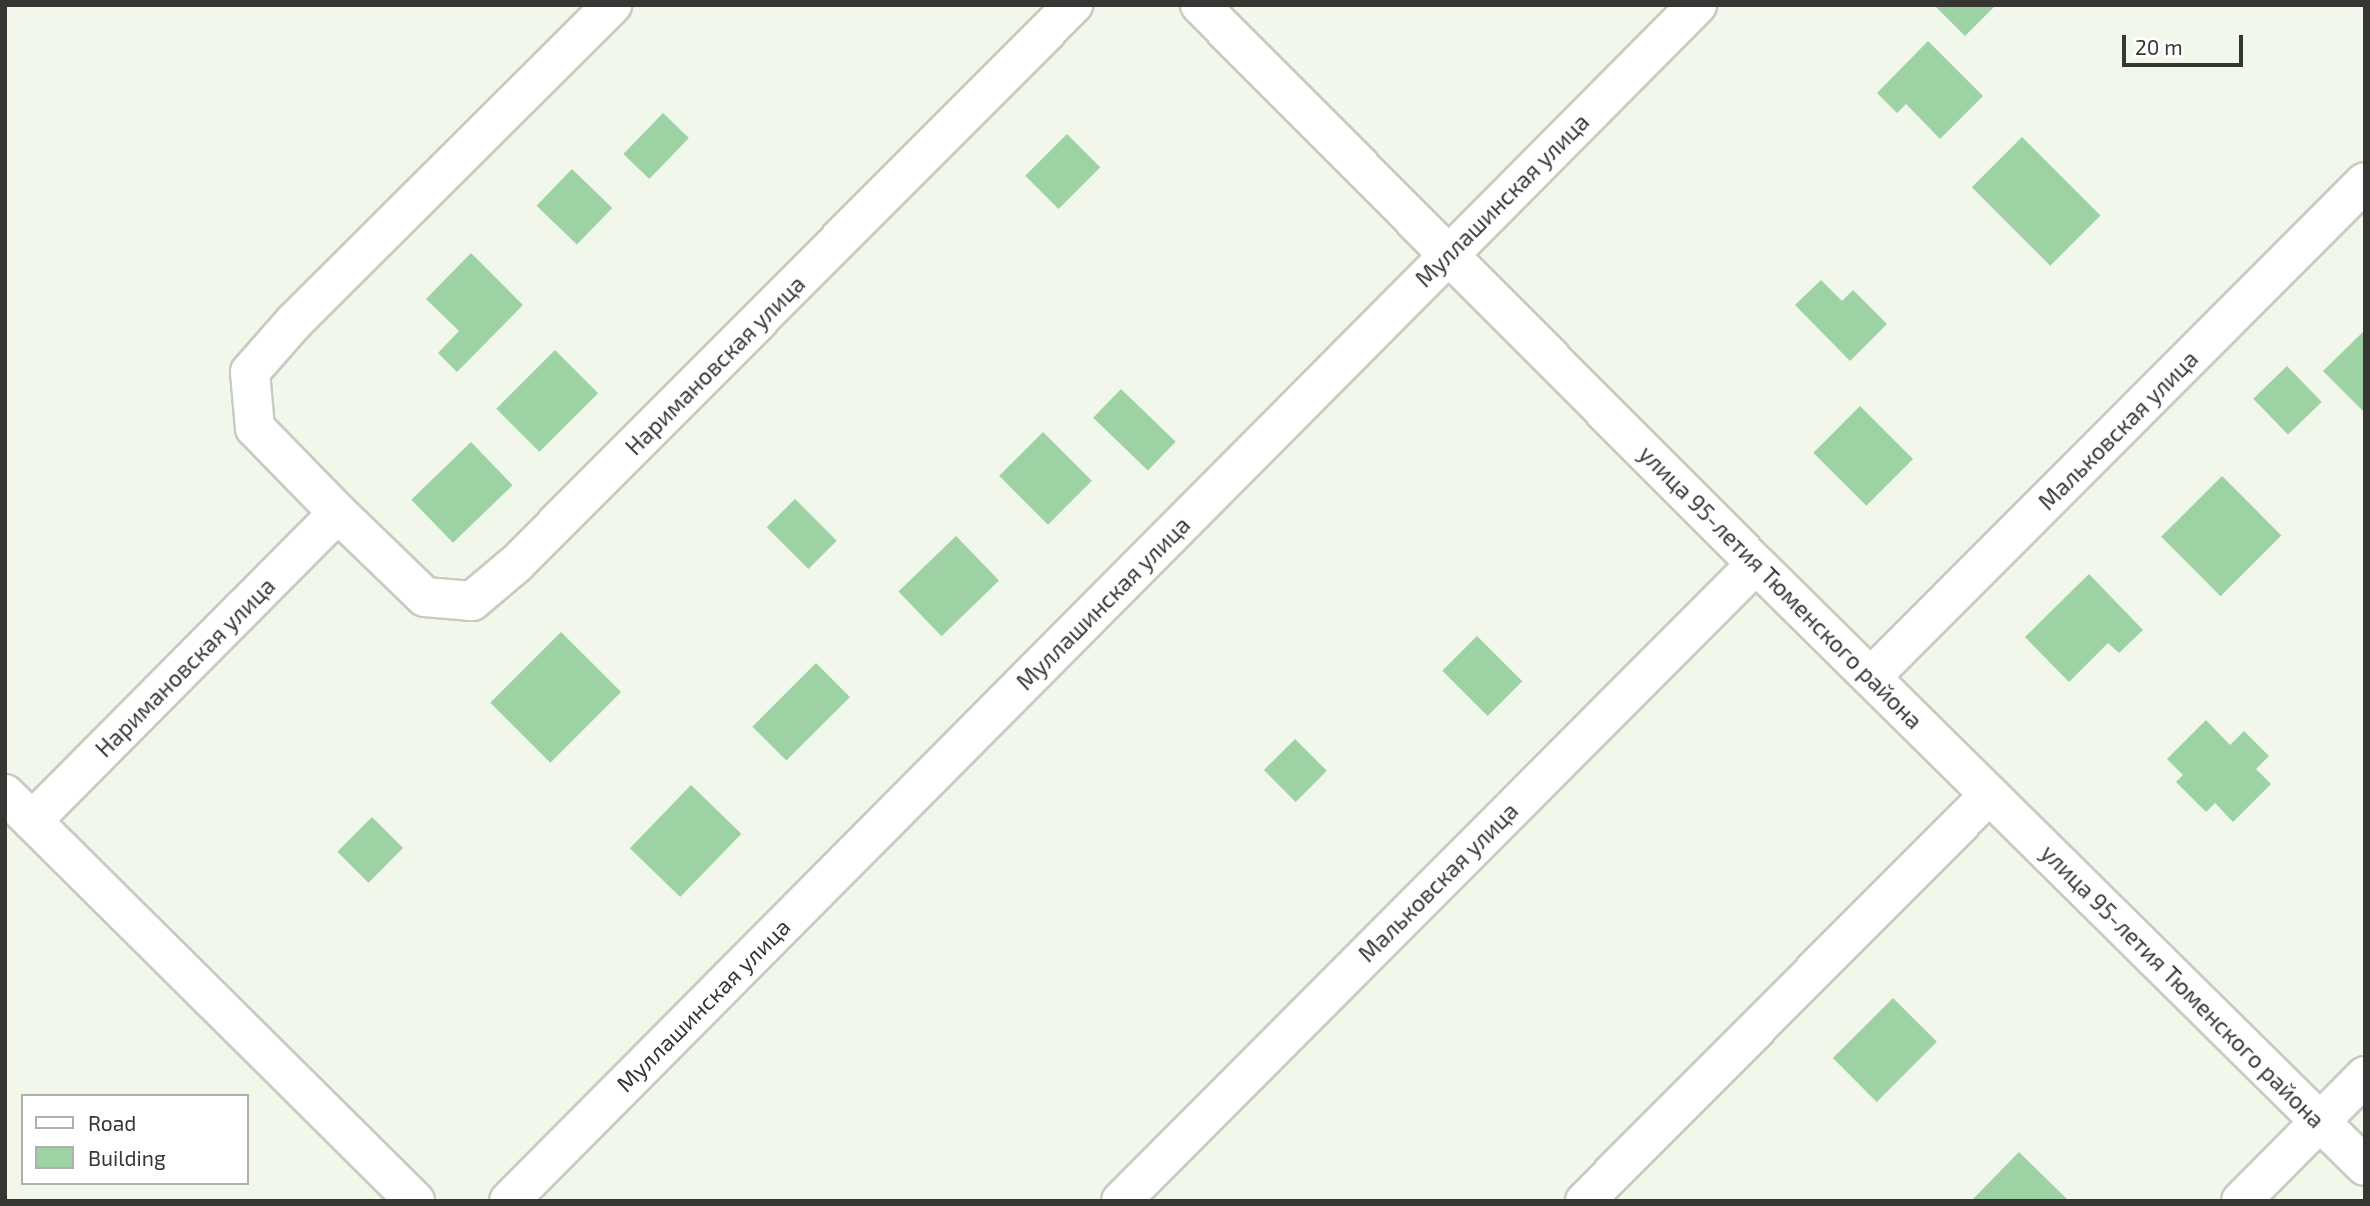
<!DOCTYPE html>
<meta charset="utf-8">
<style>
body{margin:0}
#map{position:relative;width:2370px;height:1206px;overflow:hidden;background:#f2f7eb;font-family:"Exo 2",sans-serif}
div>[style]{position:absolute}
.building>*{inset:0;background:#9dd3a4;transform-origin:0 0}
.roads{filter:drop-shadow(2px 0 #c7ccc0) drop-shadow(-2px 0 #c7ccc0) drop-shadow(0 2px #c7ccc0) drop-shadow(0 -2px #c7ccc0)}
.minor>*{height:38px;margin:-19px;padding:0 19px;transform-origin:19px;border-radius:19px;background:#fff}
span{translate:-50% -50%;white-space:nowrap;text-align:center;line-height:1.15;-webkit-text-stroke:6px #fff;paint-order:stroke}
.street-label{font-size:23px;color:#363733}
.frame{position:absolute;inset:0;border:7px solid #363733;pointer-events:none}
.legend{position:absolute;left:21px;top:1094px;width:228px;height:91px;box-sizing:border-box;background:#fff;border:2px solid #afafad;margin:0;padding:9px 12px;list-style:none;font-size:21px;color:#363733}
.legend li{display:flex;align-items:center;gap:14px;height:35px}
.legend b{width:35px;border:2px solid #afafad}
.scale{position:absolute;left:2122px;top:35px;width:121px;height:32px;box-sizing:border-box;border:4px solid #363733;border-top:0;padding-left:9px;font-size:21px;line-height:24px;white-space:nowrap;color:#363733;-webkit-text-stroke:5px #fff;paint-order:stroke}
</style>
<div id="map">
<div class="building">
<div style="clip-path:polygon(1934px 5px,1996px 5px,1965px 36px)"></div>
<div style="clip-path:polygon(1928px 41px,1983px 96px,1940px 139px,1906px 104px,1897px 113px,1877px 93px)"></div>
<div style="left:663px;top:113px;width:36px;height:57px;rotate:44deg"></div>
<div style="left:1067px;top:134px;width:47px;height:59px;rotate:45deg"></div>
<div style="left:2022px;top:137px;width:111px;height:71px;rotate:45deg"></div>
<div style="left:572px;top:169px;width:56px;height:51px;rotate:44deg"></div>
<div style="clip-path:polygon(471px 253px,523px 305px,457px 372px,438px 353px,459px 331px,426px 299px)"></div>
<div style="clip-path:polygon(1821px 280px,1842px 301px,1853px 290px,1887px 324px,1850px 361px,1795px 305px)"></div>
<div style="clip-path:polygon(2365px 330px,2365px 413px,2323px 371px)"></div>
<div style="left:555px;top:350px;width:61px;height:83px;rotate:45deg"></div>
<div style="left:2287px;top:366px;width:50px;height:47px;rotate:46deg"></div>
<div style="left:1121px;top:389px;width:76px;height:40px;rotate:44deg"></div>
<div style="left:1860px;top:406px;width:75px;height:66px;rotate:45deg"></div>
<div style="left:1043px;top:432px;width:69px;height:62px;rotate:45deg"></div>
<div style="left:471px;top:442px;width:60px;height:83px;rotate:46deg"></div>
<div style="left:2222px;top:476px;width:84px;height:86px;rotate:45deg"></div>
<div style="left:795px;top:499px;width:59px;height:40px;rotate:45deg"></div>
<div style="left:956px;top:536px;width:62px;height:80px;rotate:46deg"></div>
<div style="clip-path:polygon(2089px 574px,2143px 630px,2119px 653px,2108px 643px,2069px 682px,2025px 637px)"></div>
<div style="left:561px;top:632px;width:85px;height:100px;rotate:45deg"></div>
<div style="left:1477px;top:636px;width:64px;height:49px;rotate:45deg"></div>
<div style="left:816px;top:663px;width:48px;height:90px;rotate:45deg"></div>
<div style="clip-path:polygon(2206px 720px,2230px 745px,2244px 731px,2269px 756px,2256px 769px,2271px 784px,2233px 822px,2215px 803px,2206px 812px,2176px 782px,2183px 775px,2167px 759px)"></div>
<div style="left:1295px;top:739px;width:45px;height:44px;rotate:45deg"></div>
<div style="left:691px;top:785px;width:70px;height:88px;rotate:44deg"></div>
<div style="left:372px;top:817px;width:44px;height:49px;rotate:45deg"></div>
<div style="left:1893px;top:998px;width:62px;height:85px;rotate:45deg"></div>
<div style="clip-path:polygon(2019px 1152px,2069px 1201px,1971px 1201px)"></div>
</div>
<div class="roads">
<div class="minor">
<div style="left:1200px;top:5px;width:788px;rotate:45.15deg"></div>
<div style="left:1756px;top:564px;width:856px;rotate:44.67deg"></div>
<div style="left:338px;top:513px;width:121px;rotate:44deg"></div>
<div style="left:425px;top:597px;width:47px;rotate:4.9deg"></div>
<div style="left:472px;top:601px;width:59px;rotate:-40.2deg"></div>
<div style="left:517px;top:563px;width:788px;rotate:-45.1deg"></div>
<div style="left:1871px;top:677px;width:699px;rotate:-45.06deg"></div>
<div style="left:5px;top:794px;width:578px;rotate:44.79deg"></div>
<div style="left:32px;top:821px;width:434px;rotate:-45.2deg"></div>
<div style="left:338px;top:513px;width:119px;rotate:-134.3deg"></div>
<div style="left:255px;top:428px;width:56px;rotate:-95.1deg"></div>
<div style="left:250px;top:372px;width:67px;rotate:-48.7deg"></div>
<div style="left:294px;top:322px;width:449px;rotate:-44.9deg"></div>
<div style="left:509px;top:1201px;width:1686px;rotate:-45.19deg"></div>
<div style="left:1121px;top:1201px;width:899px;rotate:-45.09deg"></div>
<div style="left:1585px;top:1201px;width:573px;rotate:-45.14deg"></div>
<div style="left:2241px;top:1201px;width:176px;rotate:-45.2deg"></div>
</div>
</div>
<div class="street-label">
<span style="left:1502px;top:200px;rotate:-45deg">Муллашинская улица</span>
<span style="left:715px;top:365px;rotate:-45deg">Наримановская улица</span>
<span style="left:2118px;top:430px;rotate:-45deg">Мальковская улица</span>
<span style="left:1781px;top:587px;rotate:45deg">улица 95-летия Тюменского района</span>
<span style="left:1103px;top:603px;rotate:-45deg">Муллашинская улица</span>
<span style="left:185px;top:667px;rotate:-45deg">Наримановская улица</span>
<span style="left:1438px;top:882px;rotate:-45deg">Мальковская улица</span>
<span style="left:2183px;top:986px;rotate:45deg">улица 95-летия Тюменского района</span>
<span style="left:703px;top:1005px;rotate:-45deg">Муллашинская улица</span>
</div>
<div class="frame"></div>
<ul class="legend">
<li><b style="height:9px;background:#fff"></b>Road</li>
<li><b style="height:19px;background:#9dd3a4"></b>Building</li>
</ul>
<div class="scale">20 m</div>
</div>
